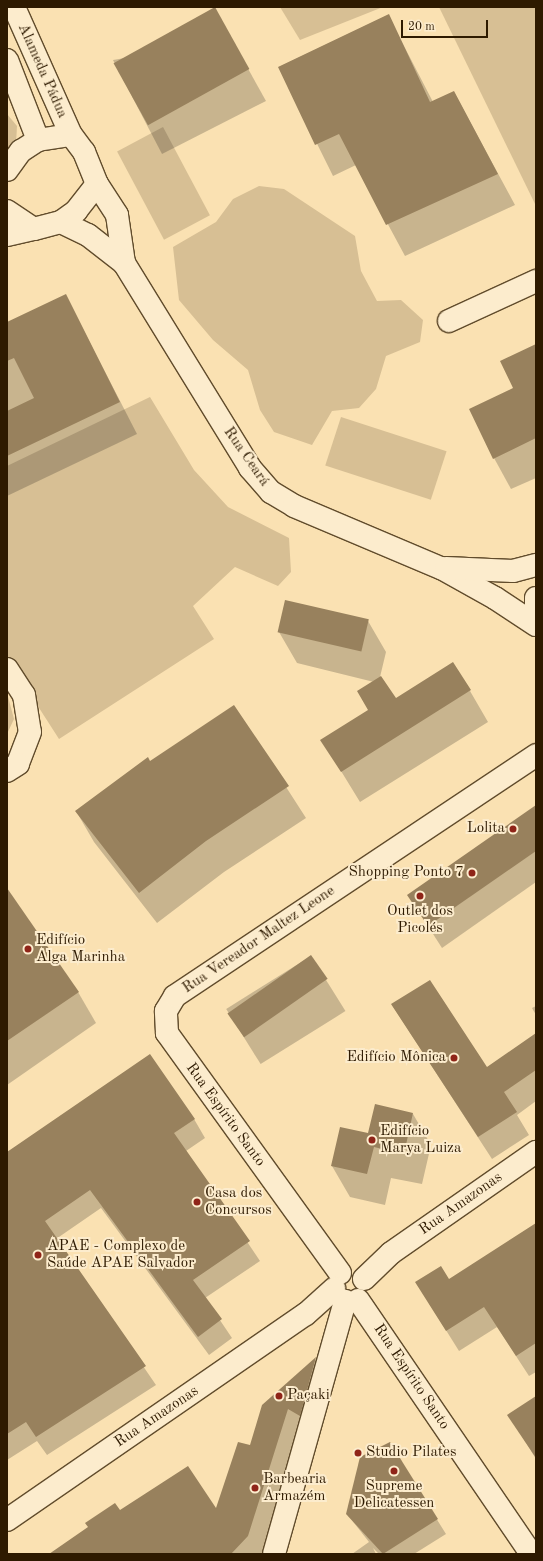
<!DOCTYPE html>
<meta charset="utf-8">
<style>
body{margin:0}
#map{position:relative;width:543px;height:1561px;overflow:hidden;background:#fae1b2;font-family:"Old Standard TT",serif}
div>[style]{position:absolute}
.green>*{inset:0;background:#d7bf94;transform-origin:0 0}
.shadow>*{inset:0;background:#0003;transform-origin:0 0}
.building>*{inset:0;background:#98815d;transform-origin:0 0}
.roads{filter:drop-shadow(1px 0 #614c2c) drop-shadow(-1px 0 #614c2c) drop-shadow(0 1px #614c2c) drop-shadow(0 -1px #614c2c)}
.minor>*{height:22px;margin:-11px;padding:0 11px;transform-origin:11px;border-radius:11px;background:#fceccd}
.tertiary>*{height:22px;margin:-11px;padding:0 11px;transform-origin:11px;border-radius:11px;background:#fceccd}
.dots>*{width:11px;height:11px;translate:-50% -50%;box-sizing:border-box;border:2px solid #fceccd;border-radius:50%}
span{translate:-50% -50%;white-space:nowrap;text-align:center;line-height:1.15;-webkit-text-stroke:4px #fceccd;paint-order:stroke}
.street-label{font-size:15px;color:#2e1a00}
.poi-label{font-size:15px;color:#2e1a00}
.right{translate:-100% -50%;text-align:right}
.left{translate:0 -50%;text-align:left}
.frame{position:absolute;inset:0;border:8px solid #2e1a00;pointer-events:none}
.scale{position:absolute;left:401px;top:20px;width:87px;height:18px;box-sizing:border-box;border:2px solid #2e1a00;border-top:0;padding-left:5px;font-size:12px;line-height:14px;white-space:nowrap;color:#2e1a00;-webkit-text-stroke:3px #fceccd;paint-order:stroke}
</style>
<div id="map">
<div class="green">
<div style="clip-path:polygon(280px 7px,383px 7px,300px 40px)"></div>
<div style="clip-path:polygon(439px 7px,536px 7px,536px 206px)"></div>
<div style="clip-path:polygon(7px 114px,17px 126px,16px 144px,7px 148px)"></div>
<div style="left:163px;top:127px;width:100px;height:52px;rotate:62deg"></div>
<div style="clip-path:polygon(259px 186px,284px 189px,355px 236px,361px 271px,377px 301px,401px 300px,423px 320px,420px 342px,386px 356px,376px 389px,359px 408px,332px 411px,312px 445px,274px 432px,260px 410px,248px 370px,213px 340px,179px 300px,173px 247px,216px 222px,233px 199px)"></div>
<div style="clip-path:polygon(150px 397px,194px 470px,228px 507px,289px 538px,291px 572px,278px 586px,235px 567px,193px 606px,214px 639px,59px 739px,7px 658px,7px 466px)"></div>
<div style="left:341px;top:417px;width:111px;height:51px;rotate:18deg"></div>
<div style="clip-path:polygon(7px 693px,14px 719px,7px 734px)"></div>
</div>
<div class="shadow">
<div style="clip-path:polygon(388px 15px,433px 102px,454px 92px,515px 205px,405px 256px,356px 165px,333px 176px,279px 67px)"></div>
<div style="clip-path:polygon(232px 40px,266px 101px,162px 154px,113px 60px)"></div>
<div style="clip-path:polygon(66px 296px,137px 434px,7px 496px,7px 324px)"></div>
<div style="clip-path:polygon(536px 345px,536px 478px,511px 489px,494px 458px,515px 389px)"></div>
<div style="clip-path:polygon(368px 621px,386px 652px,380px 677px,396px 700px,470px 691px,488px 722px,360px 802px,322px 740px,369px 711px,374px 682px,297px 663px,279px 632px)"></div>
<div style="clip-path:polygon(234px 706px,306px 818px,224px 872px,157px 923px,94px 842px,76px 811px)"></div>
<div style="clip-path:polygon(536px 806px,536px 882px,442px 948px,408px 895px)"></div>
<div style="clip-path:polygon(7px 908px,78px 992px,96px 1023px,7px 1085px)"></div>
<div style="left:311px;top:956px;width:65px;height:100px;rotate:58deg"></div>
<div style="clip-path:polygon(392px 1005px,486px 1068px,536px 1034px,536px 1101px,517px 1115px,529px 1135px,492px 1159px)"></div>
<div style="clip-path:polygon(536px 1006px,536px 1015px,532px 1008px)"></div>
<div style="clip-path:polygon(413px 1114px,431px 1145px,422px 1184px,391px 1178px,385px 1205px,350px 1197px,332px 1166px,369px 1135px)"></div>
<div style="clip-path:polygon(194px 1119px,205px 1138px,186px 1151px,260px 1261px,205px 1298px,232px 1338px,209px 1355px,101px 1208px,56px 1239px,156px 1385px,47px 1455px,37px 1441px,7px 1460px,7px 1153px)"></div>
<div style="clip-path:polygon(536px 1224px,536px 1372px,529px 1376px,497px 1327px,459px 1351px,429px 1303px,449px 1280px)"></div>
<div style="clip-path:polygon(316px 1359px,330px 1382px,264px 1554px,51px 1554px,120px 1512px,217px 1511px,251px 1447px,263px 1406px)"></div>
<div style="clip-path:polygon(536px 1397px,536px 1459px,509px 1415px)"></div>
<div style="clip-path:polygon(389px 1443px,446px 1534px,414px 1554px,379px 1554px,373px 1548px,376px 1554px,352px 1554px,369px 1542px,347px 1514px)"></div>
</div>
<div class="building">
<div style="left:215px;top:7px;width:71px;height:116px;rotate:61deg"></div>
<div style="clip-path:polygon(389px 14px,430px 102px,454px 91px,498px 174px,386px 225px,339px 134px,315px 145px,278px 67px)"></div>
<div style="clip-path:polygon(66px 294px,120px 402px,7px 456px,7px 411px,34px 398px,14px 358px,7px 361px,7px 322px)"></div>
<div style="clip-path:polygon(536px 344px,536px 438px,493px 459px,469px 409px,513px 388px,500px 361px)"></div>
<div style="left:285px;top:600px;width:86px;height:33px;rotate:13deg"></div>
<div style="clip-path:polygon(453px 662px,471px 690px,341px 772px,320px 740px,368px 710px,357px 691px,381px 676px,396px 698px)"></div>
<div style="clip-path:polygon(234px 705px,289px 786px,206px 841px,139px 893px,75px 811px,148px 757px,150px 761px)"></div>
<div style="clip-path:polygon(536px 805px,536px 851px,428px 926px,407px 895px)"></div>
<div style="clip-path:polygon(7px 888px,79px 992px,7px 1041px)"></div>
<div style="left:311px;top:955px;width:29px;height:102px;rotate:55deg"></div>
<div style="clip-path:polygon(430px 980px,487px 1067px,536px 1033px,536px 1070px,504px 1092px,517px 1112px,478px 1137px,391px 1004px)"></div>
<div style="clip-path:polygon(150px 1054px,195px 1119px,174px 1133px,250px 1241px,193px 1280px,222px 1319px,198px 1337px,90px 1190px,45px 1221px,146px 1366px,36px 1437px,26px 1422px,7px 1434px,7px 1152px)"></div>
<div style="clip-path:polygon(375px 1104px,413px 1113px,404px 1154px,374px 1147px,367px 1174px,331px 1166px,340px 1127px,368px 1133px)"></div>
<div style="clip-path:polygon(536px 1223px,536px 1343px,516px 1356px,484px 1307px,446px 1331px,415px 1282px,441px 1266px,449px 1279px)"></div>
<div style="clip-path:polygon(316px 1357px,300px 1416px,288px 1409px,248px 1536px,231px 1554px,49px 1554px,88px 1527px,85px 1523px,115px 1503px,120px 1510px,188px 1466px,216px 1508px,238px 1442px,250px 1445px,262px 1405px)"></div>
<div style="clip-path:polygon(536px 1396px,536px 1458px,507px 1415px)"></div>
<div style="clip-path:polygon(390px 1442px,438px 1519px,383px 1554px,346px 1514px,360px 1457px)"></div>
</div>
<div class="roads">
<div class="minor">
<div style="left:449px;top:321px;width:96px;rotate:-24.7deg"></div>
<div style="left:7px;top:669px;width:31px;rotate:57deg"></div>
<div style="left:24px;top:695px;width:37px;rotate:81deg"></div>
<div style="left:30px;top:732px;width:34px;rotate:111deg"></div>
<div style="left:18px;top:764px;width:13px;rotate:148deg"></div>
<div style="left:274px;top:1554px;width:263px;rotate:-74.3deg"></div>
</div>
<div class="tertiary">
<div style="left:7px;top:60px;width:86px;rotate:68.8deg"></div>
<div style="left:7px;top:170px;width:24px;rotate:-54deg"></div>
<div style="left:21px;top:151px;width:20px;rotate:-33deg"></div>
<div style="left:38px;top:140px;width:33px;rotate:-9deg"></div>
<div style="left:97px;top:184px;width:37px;rotate:57deg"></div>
<div style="left:117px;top:215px;width:49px;rotate:81.7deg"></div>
<div style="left:124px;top:263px;width:241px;rotate:58.4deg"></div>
<div style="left:250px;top:468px;width:32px;rotate:49deg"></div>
<div style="left:271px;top:492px;width:27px;rotate:31deg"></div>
<div style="left:294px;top:506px;width:160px;rotate:22.9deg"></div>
<div style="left:441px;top:568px;width:62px;rotate:29.1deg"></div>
<div style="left:495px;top:598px;width:49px;rotate:33.4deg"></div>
<div style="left:7px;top:211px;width:32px;rotate:34deg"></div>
<div style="left:34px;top:229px;width:28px;rotate:-15deg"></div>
<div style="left:61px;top:222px;width:19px;rotate:-36deg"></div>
<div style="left:76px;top:211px;width:34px;rotate:-52deg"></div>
<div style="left:97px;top:184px;width:35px;rotate:-112deg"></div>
<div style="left:84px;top:152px;width:21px;rotate:-127deg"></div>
<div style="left:71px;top:135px;width:140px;rotate:-114deg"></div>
<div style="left:61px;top:222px;width:30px;rotate:26deg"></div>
<div style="left:88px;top:235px;width:46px;rotate:37.9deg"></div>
<div style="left:7px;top:235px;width:28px;rotate:-13deg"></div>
<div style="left:446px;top:568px;width:67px;rotate:2.6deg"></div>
<div style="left:513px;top:571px;width:24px;rotate:-15deg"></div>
<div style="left:536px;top:598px;width:26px;rotate:90deg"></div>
<div style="left:340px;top:1273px;width:296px;rotate:-125.8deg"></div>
<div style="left:167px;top:1033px;width:22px;rotate:-93deg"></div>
<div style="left:166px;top:1011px;width:17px;rotate:-59deg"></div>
<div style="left:175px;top:996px;width:434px;rotate:-33.7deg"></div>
<div style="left:364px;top:1279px;width:37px;rotate:-44deg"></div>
<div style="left:391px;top:1253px;width:177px;rotate:-34.9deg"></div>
<div style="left:358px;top:1300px;width:307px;rotate:55.7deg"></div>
<div style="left:7px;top:1520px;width:363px;rotate:-34.6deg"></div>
<div style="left:306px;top:1314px;width:38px;rotate:-42deg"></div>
</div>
</div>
<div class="dots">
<div style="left:513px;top:829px;background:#8f2418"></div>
<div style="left:472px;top:873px;background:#8f2418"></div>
<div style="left:420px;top:896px;background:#8f2418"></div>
<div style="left:28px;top:949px;background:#8f2418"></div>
<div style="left:454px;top:1058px;background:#8f2418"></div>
<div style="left:372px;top:1140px;background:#8f2418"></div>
<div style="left:197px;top:1202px;background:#8f2418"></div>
<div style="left:38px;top:1255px;background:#8f2418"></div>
<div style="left:279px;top:1396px;background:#8f2418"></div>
<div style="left:358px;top:1453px;background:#8f2418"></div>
<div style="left:394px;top:1471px;background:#8f2418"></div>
<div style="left:255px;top:1488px;background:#8f2418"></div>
</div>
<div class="street-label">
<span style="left:42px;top:71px;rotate:66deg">Alameda Pádua</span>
<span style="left:246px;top:457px;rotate:55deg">Rua Ceará</span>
<span style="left:259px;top:940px;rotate:-34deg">Rua Vereador Maltez Leone</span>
<span style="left:225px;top:1115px;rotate:54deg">Rua Espírito Santo</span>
<span style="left:461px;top:1204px;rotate:-35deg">Rua Amazonas</span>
<span style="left:411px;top:1377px;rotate:56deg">Rua Espírito Santo</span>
<span style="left:157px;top:1417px;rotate:-34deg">Rua Amazonas</span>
</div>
<div class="poi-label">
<span class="right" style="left:505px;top:829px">Lolita</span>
<span class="right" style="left:464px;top:873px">Shopping Ponto 7</span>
<span style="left:420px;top:920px">Outlet dos<br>Picolés</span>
<span class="left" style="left:36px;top:949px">Edifício<br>Alga Marinha</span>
<span class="right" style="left:446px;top:1058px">Edifício Mônica</span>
<span class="left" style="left:380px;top:1140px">Edifício<br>Marya Luiza</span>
<span class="left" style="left:205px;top:1202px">Casa dos<br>Concursos</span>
<span class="left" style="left:47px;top:1255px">APAE - Complexo de<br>Saúde APAE Salvador</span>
<span class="left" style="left:287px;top:1396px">Paçaki</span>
<span class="left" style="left:366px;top:1453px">Studio Pilates</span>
<span class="left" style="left:263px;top:1488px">Barbearia<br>Armazém</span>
<span style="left:394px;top:1495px">Supreme<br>Delicatessen</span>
</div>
<div class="frame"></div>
<div class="scale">20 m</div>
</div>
